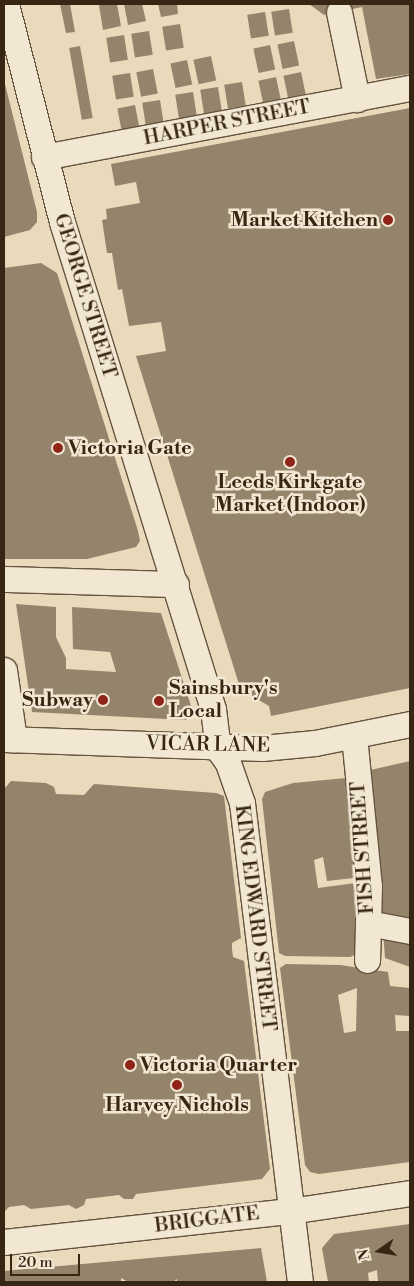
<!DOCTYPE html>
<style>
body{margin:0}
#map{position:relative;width:414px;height:1286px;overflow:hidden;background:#e9dabc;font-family:"Libre Bodoni",serif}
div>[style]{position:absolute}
.building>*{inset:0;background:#94846b;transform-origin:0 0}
.roads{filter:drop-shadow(1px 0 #64533e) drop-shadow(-1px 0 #64533e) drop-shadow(0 1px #64533e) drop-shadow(0 -1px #64533e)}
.minor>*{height:25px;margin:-12.5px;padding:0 12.5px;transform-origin:12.5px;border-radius:12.5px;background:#f1e7d3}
.dots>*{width:14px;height:14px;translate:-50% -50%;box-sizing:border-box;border:2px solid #f1e7d3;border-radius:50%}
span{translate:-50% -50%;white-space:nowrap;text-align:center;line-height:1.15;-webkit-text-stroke:5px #f1e7d3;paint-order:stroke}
.street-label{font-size:20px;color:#382614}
.poi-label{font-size:20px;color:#382614;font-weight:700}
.right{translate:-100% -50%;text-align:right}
.left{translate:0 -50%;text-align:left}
.frame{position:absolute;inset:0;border:5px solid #382614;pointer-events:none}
.north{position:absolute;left:354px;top:1226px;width:50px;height:50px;-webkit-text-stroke:4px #f1e7d3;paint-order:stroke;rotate:257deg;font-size:14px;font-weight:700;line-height:20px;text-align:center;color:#382614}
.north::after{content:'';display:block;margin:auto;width:18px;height:22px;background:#382614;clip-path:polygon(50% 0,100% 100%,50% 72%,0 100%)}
.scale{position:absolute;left:10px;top:1254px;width:70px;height:22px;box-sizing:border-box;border:2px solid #382614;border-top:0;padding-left:6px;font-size:15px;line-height:18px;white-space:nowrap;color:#382614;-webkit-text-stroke:4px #f1e7d3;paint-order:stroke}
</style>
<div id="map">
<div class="building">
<div style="clip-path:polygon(60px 4px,70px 4px,75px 32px,66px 33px)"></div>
<div style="clip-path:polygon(117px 4px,121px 26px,103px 30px,99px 5px)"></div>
<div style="clip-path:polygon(124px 4px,142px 4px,146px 21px,128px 25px)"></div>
<div style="clip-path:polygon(158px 4px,177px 4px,178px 14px,161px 17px)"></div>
<div style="clip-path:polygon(309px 4px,410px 4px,410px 74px,376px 79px,362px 7px,324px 15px)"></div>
<div style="left:289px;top:9px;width:24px;height:18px;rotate:81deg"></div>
<div style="left:265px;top:12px;width:24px;height:18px;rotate:81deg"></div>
<div style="left:180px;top:24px;width:24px;height:18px;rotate:81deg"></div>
<div style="left:149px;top:31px;width:24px;height:18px;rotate:81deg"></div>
<div style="left:124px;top:35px;width:25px;height:18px;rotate:81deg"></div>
<div style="left:294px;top:41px;width:25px;height:17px;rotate:78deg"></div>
<div style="left:270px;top:45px;width:25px;height:17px;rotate:78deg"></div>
<div style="left:80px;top:46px;width:73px;height:11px;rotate:80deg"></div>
<div style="left:211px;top:56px;width:25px;height:18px;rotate:78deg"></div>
<div style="left:187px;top:60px;width:25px;height:17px;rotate:78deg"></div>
<div style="left:153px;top:69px;width:25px;height:17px;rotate:79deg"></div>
<div style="left:301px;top:72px;width:25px;height:18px;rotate:78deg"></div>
<div style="left:130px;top:73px;width:24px;height:18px;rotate:81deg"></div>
<div style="left:276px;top:77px;width:25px;height:18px;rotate:78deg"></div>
<div style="clip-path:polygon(4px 80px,37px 212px,37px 222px,30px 230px,4px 237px)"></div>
<div style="left:242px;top:82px;width:24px;height:18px;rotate:81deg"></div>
<div style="left:218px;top:87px;width:24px;height:18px;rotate:81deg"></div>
<div style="left:193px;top:92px;width:24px;height:18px;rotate:81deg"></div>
<div style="left:160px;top:100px;width:25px;height:18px;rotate:81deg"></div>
<div style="left:135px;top:105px;width:25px;height:18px;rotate:79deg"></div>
<div style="clip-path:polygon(410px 108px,410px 688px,271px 716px,269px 706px,250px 695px,243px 697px,136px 356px,166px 351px,161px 322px,129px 326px,122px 289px,118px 290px,112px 253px,107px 253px,102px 220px,107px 219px,106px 209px,140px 203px,136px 182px,115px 186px,111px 164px)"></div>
<div style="clip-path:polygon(41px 263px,57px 273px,138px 531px,140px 541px,136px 547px,87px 559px,4px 559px,4px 268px)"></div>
<div style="clip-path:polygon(16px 604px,56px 607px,56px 637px,66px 658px,66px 669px,116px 672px,110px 652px,73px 649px,72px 607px,161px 613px,193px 712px,186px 720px,32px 712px)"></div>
<div style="clip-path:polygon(410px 761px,410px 924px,376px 915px,366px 771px)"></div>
<div style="clip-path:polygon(346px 778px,362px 877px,327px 881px,323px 857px,314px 860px,318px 888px,363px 882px,357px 954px,350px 957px,285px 956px,279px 953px,262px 799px,265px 792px,293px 783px)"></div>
<div style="clip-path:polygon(11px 781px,46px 783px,54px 787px,56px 794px,84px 795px,94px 784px,216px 793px,224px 796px,241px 938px,232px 943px,232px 949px,233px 957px,244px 961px,270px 1169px,262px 1179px,136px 1194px,133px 1199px,124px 1199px,119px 1195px,86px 1199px,84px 1205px,76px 1209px,69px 1205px,31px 1209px,24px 1205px,9px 1207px,4px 1212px,4px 789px)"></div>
<div style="clip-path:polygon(383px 931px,410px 937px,410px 967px,385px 958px)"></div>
<div style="clip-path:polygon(evenodd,286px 964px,340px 965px,388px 972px,390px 986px,410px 988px,410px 1016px,395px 1015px,396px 1031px,410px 1031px,410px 1162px,319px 1174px,310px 1172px,305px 1165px,280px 968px,286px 964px,357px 988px,356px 1031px,344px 1033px,338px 995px,357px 988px)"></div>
<div style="clip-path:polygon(410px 1224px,410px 1282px,378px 1282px,377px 1270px,368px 1273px,369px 1282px,328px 1282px,322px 1248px,334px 1234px)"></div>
<div style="clip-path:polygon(261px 1248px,267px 1282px,177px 1282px,177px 1279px,173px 1282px,128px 1282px,121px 1278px,121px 1282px,4px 1282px,4px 1271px)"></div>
</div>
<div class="roads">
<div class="minor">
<div style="left:6px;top:4px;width:225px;rotate:75.6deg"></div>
<div style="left:62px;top:222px;width:510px;rotate:72.77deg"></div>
<div style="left:213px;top:709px;width:40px;rotate:82.9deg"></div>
<div style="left:218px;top:749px;width:17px;rotate:54deg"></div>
<div style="left:228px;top:763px;width:42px;rotate:70.7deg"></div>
<div style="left:242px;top:803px;width:482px;rotate:83.1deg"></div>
<div style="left:339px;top:12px;width:89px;rotate:78.3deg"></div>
<div style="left:44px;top:157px;width:372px;rotate:-10.7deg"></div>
<div style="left:4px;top:579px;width:172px;rotate:1.7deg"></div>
<div style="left:4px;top:670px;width:70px;rotate:81.8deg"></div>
<div style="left:354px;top:736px;width:151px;rotate:84.3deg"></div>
<div style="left:369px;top:886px;width:74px;rotate:91.5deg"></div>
<div style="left:4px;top:739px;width:258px;rotate:2deg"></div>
<div style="left:262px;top:748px;width:53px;rotate:-5.4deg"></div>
<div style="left:315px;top:743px;width:97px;rotate:-11.3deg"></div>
<div style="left:368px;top:923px;width:43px;rotate:10.8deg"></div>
<div style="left:4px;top:1242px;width:288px;rotate:-6.2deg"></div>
<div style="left:290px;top:1211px;width:121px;rotate:-8.5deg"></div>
</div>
</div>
<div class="dots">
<div style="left:388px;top:220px;background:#8f2418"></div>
<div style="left:58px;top:448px;background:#8f2418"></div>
<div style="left:290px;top:462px;background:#8f2418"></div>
<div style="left:103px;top:700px;background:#8f2418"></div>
<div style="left:159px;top:701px;background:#8f2418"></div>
<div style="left:130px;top:1065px;background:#8f2418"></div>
<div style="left:177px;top:1085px;background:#8f2418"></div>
</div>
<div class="street-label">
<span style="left:227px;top:123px;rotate:-11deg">HARPER STREET</span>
<span style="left:85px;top:296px;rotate:73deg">GEORGE STREET</span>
<span style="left:208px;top:745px;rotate:1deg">VICAR LANE</span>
<span style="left:363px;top:848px;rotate:-94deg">FISH STREET</span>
<span style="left:255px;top:918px;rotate:83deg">KING EDWARD STREET</span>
<span style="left:207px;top:1220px;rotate:-7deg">BRIGGATE</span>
</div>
<div class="poi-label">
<span class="right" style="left:378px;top:220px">Market Kitchen</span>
<span class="left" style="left:68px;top:448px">Victoria Gate</span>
<span style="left:290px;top:494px">Leeds Kirkgate<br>Market (Indoor)</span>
<span class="left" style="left:169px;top:700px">Sainsbury's<br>Local</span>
<span class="right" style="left:93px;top:700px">Subway</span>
<span class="left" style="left:140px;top:1065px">Victoria Quarter</span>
<span style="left:177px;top:1105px">Harvey Nichols</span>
</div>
<div class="frame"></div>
<div class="north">N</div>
<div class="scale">20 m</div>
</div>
